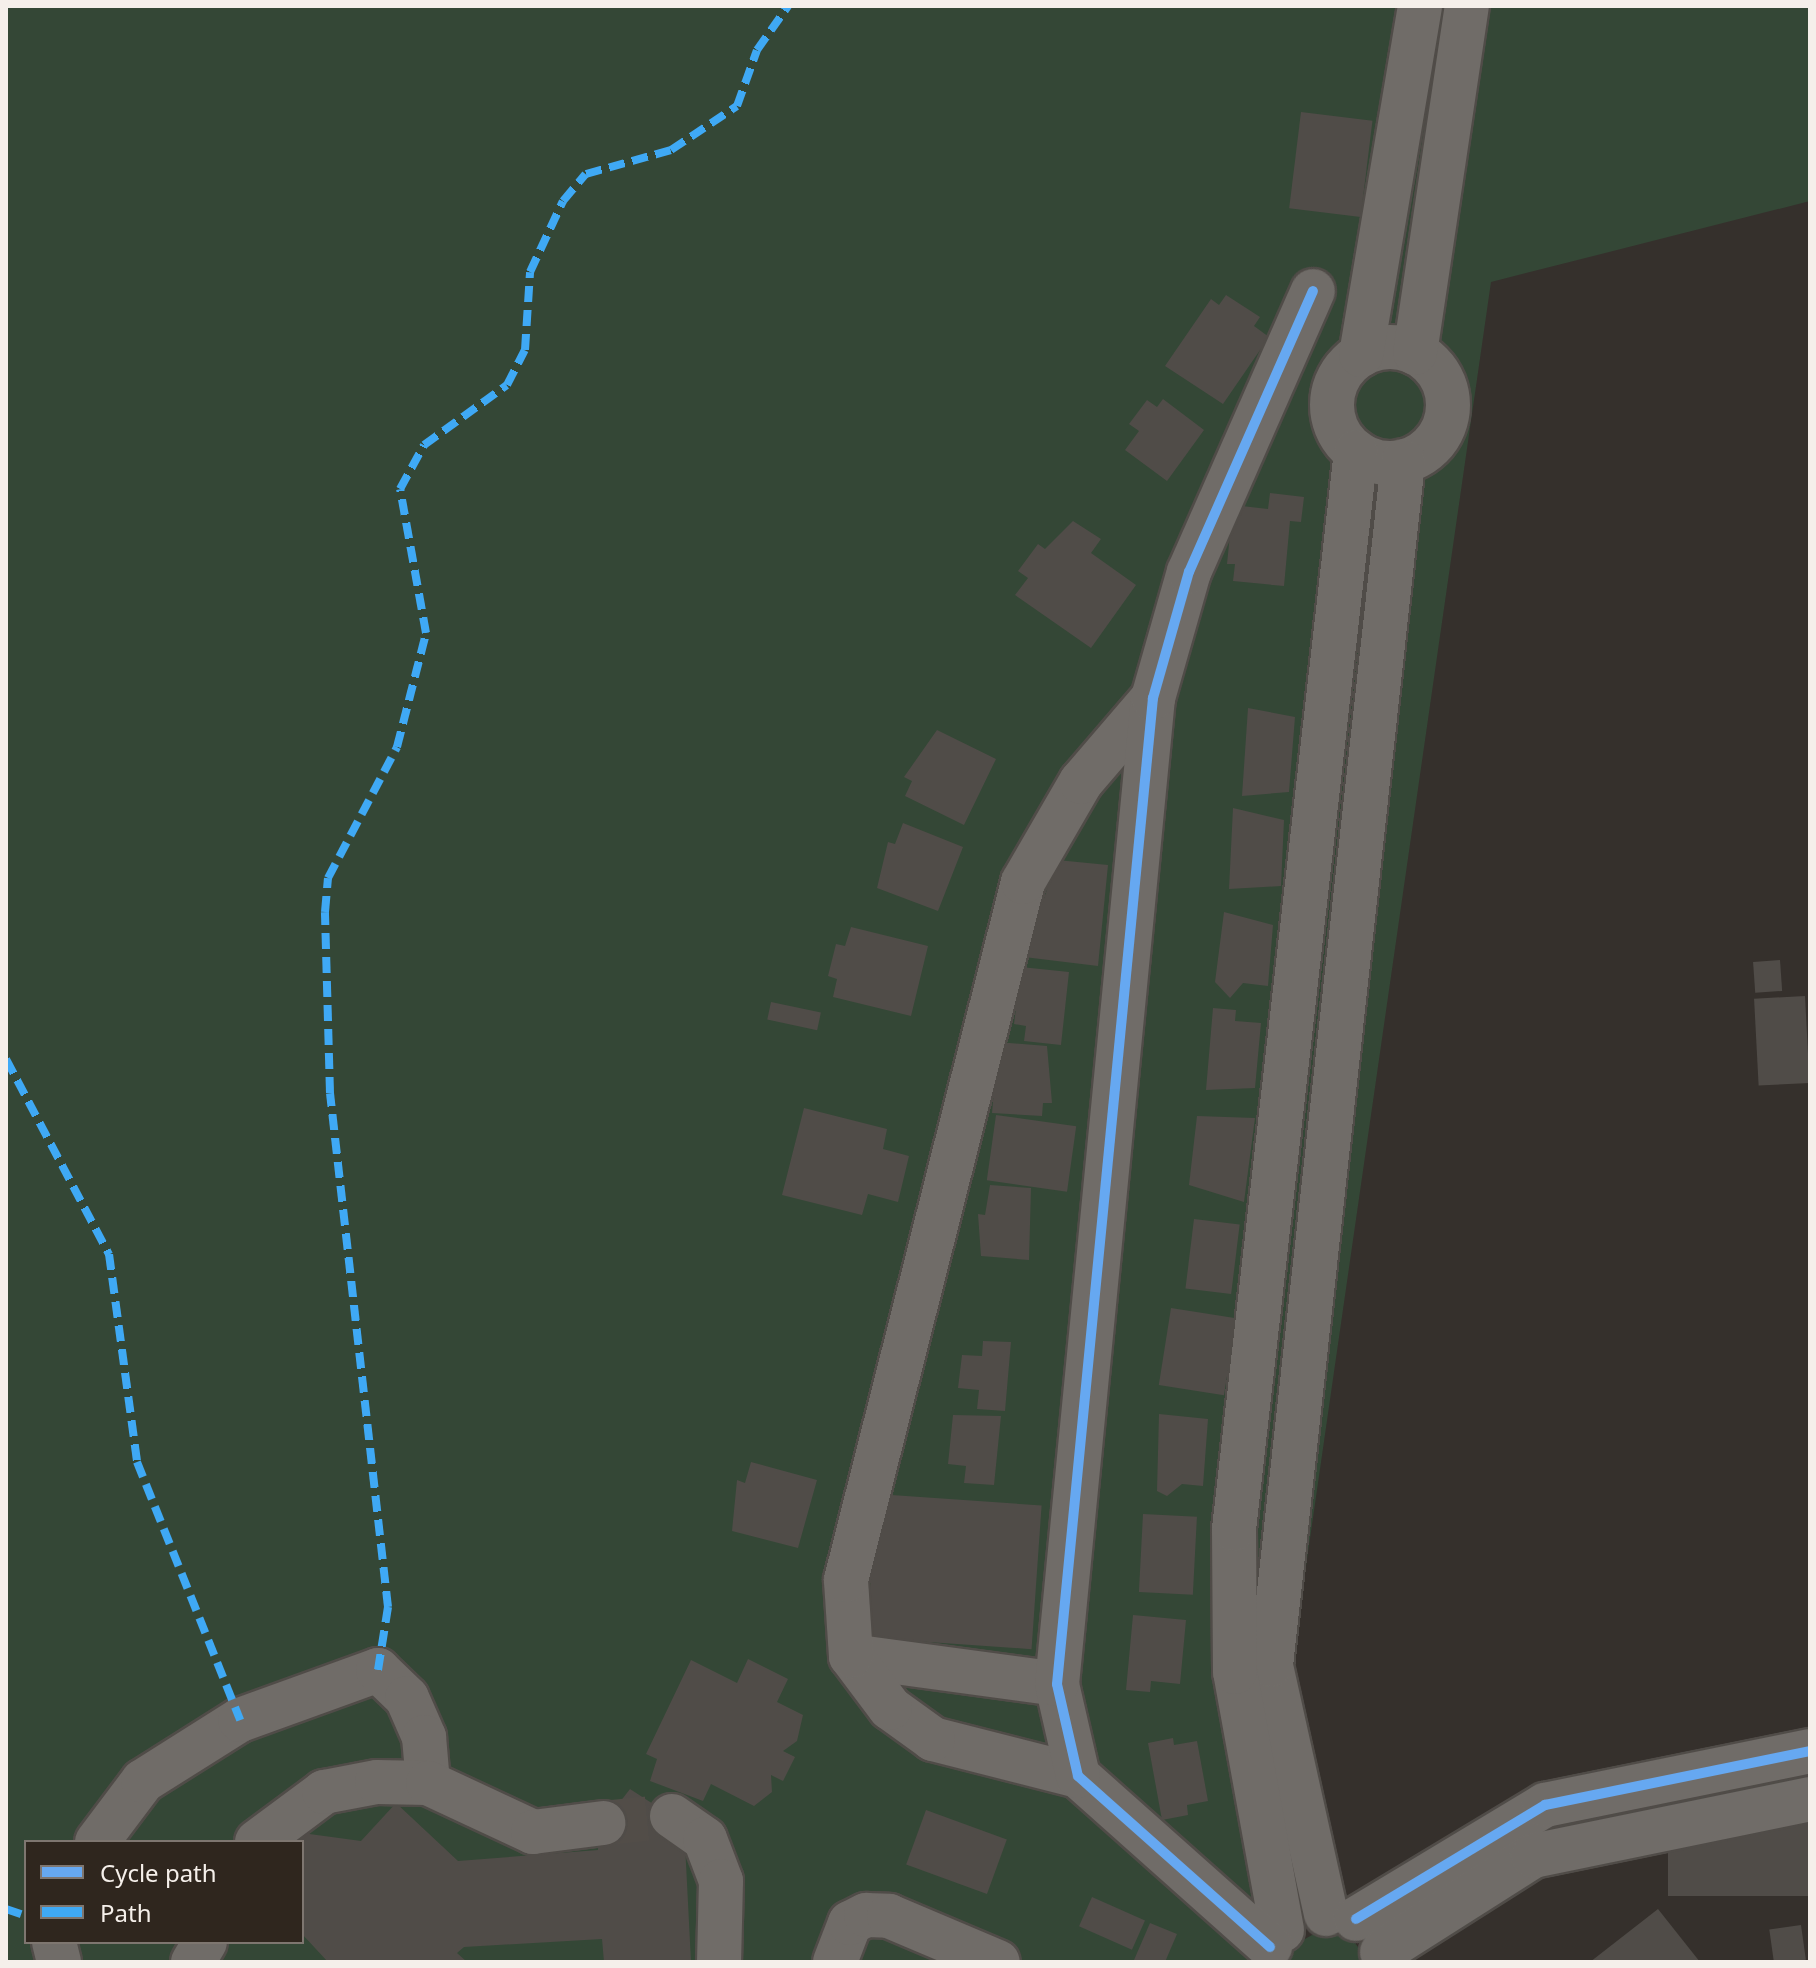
<!DOCTYPE html>
<style>
body{margin:0}
#map{position:relative;width:1816px;height:1968px;overflow:hidden;background:#35302c;font-family:"Noto Sans",sans-serif}
div>[style]{position:absolute}
.green>*{inset:0;background:#344736}
.building>*{inset:0;background:#504c48;transform-origin:0 0}
.minor-tunnel>*{height:44px;margin-top:-22px;transform-origin:0;background:repeating-linear-gradient(90deg,#524d48 0 44px,transparent 0 66px)}
.roads{filter:drop-shadow(2px 0 #504c48) drop-shadow(-2px 0 #504c48) drop-shadow(0 2px #504c48) drop-shadow(0 -2px #504c48)}
.minor>*{height:44px;margin:-22px;padding:0 22px;transform-origin:22px;border-radius:22px;background:#706c68}
.minor>.ring{margin:-22px;padding:0;box-sizing:content-box;background:none;border:44px solid #706c68;border-radius:50%}
.quiet>*{height:8px;margin-top:-4px;transform-origin:0;background:repeating-linear-gradient(90deg,#3fa9f5 0 16px,transparent 0 24px)}
.cycleway>*{height:10px;margin:-5px;padding:0 5px;transform-origin:5px;border-radius:5px;background:#66a8f1}
span{translate:-50% -50%;white-space:nowrap;text-align:center;line-height:1.15;-webkit-text-stroke:6px #2f261e;paint-order:stroke}
.frame{position:absolute;inset:0;border:8px solid #f5efea;pointer-events:none}
.legend{position:absolute;left:24px;top:1840px;width:280px;height:104px;box-sizing:border-box;background:#2f261e;border:2px solid #7e7670;margin:0;padding:10px 14px;list-style:none;font-size:24px;color:#f5efea}
.legend li{display:flex;align-items:center;gap:16px;height:40px}
.legend b{width:40px;border:2px solid #7e7670}
</style>
<div id="map">
<div class="green">
<div style="clip-path:polygon(evenodd,6px 6px,1810px 6px,1810px 201px,1491px 282px,1249px 1962px,6px 1962px,6px 6px,26px 1842px,302px 1842px,302px 1942px,26px 1942px,26px 1842px)"></div>
<div style="clip-path:polygon(1321px 1930px,1349px 1935px,1369px 1962px,1287px 1962px,1296px 1944px)"></div>
</div>
<div class="building">
<div style="left:1301px;top:112px;width:72px;height:97px;rotate:7deg"></div>
<div style="clip-path:polygon(1226px 295px,1260px 317px,1254px 326px,1269px 337px,1223px 404px,1165px 366px,1211px 299px,1219px 305px)"></div>
<div style="clip-path:polygon(1163px 399px,1204px 430px,1167px 481px,1125px 450px,1139px 431px,1129px 424px,1147px 400px,1157px 407px)"></div>
<div style="clip-path:polygon(1270px 493px,1304px 497px,1301px 522px,1290px 521px,1284px 586px,1233px 581px,1235px 564px,1227px 564px,1233px 505px,1268px 509px)"></div>
<div style="clip-path:polygon(1073px 521px,1101px 539px,1091px 553px,1136px 585px,1091px 648px,1015px 595px,1028px 578px,1018px 571px,1038px 544px,1045px 549px)"></div>
<div style="clip-path:polygon(1248px 708px,1295px 717px,1289px 792px,1242px 796px)"></div>
<div style="clip-path:polygon(937px 730px,996px 759px,964px 825px,905px 796px,912px 781px,904px 777px)"></div>
<div style="clip-path:polygon(1233px 808px,1284px 820px,1281px 886px,1229px 889px)"></div>
<div style="clip-path:polygon(903px 823px,963px 847px,938px 911px,877px 888px,888px 842px,895px 844px)"></div>
<div style="clip-path:polygon(1057px 860px,1108px 865px,1098px 966px,1024px 957px)"></div>
<div style="clip-path:polygon(1224px 912px,1273px 925px,1268px 986px,1243px 983px,1230px 998px,1215px 982px)"></div>
<div style="clip-path:polygon(851px 927px,928px 946px,911px 1016px,833px 997px,837px 979px,828px 976px,836px 944px,845px 946px)"></div>
<div style="left:1780px;top:960px;width:31px;height:27px;rotate:86deg"></div>
<div style="clip-path:polygon(1021px 967px,1069px 972px,1061px 1045px,1024px 1041px,1026px 1026px,1014px 1024px)"></div>
<div style="left:1805px;top:996px;width:87px;height:51px;rotate:87deg"></div>
<div style="left:771px;top:1002px;width:51px;height:18px;rotate:12deg"></div>
<div style="clip-path:polygon(1213px 1008px,1236px 1010px,1235px 1021px,1261px 1023px,1255px 1088px,1206px 1090px)"></div>
<div style="clip-path:polygon(998px 1042px,1047px 1046px,1052px 1103px,1043px 1103px,1042px 1116px,992px 1113px)"></div>
<div style="clip-path:polygon(804px 1108px,887px 1129px,883px 1149px,909px 1156px,898px 1202px,868px 1194px,862px 1215px,782px 1195px)"></div>
<div style="left:996px;top:1115px;width:81px;height:66px;rotate:8deg"></div>
<div style="clip-path:polygon(1197px 1116px,1255px 1118px,1244px 1202px,1189px 1185px)"></div>
<div style="clip-path:polygon(990px 1185px,1031px 1188px,1029px 1260px,981px 1256px,978px 1214px,985px 1215px)"></div>
<div style="left:1194px;top:1219px;width:46px;height:70px;rotate:7deg"></div>
<div style="left:1171px;top:1308px;width:66px;height:78px;rotate:9deg"></div>
<div style="clip-path:polygon(983px 1341px,1011px 1342px,1005px 1411px,977px 1409px,979px 1390px,958px 1388px,962px 1355px,982px 1356px)"></div>
<div style="clip-path:polygon(1159px 1414px,1208px 1419px,1203px 1486px,1182px 1484px,1167px 1496px,1157px 1491px)"></div>
<div style="clip-path:polygon(953px 1415px,1001px 1416px,994px 1485px,964px 1483px,966px 1466px,948px 1464px)"></div>
<div style="clip-path:polygon(751px 1462px,817px 1480px,798px 1548px,732px 1531px,737px 1480px,745px 1483px)"></div>
<div style="left:877px;top:1494px;width:165px;height:144px;rotate:4deg"></div>
<div style="left:1143px;top:1514px;width:54px;height:78px;rotate:3deg"></div>
<div style="clip-path:polygon(1133px 1615px,1186px 1620px,1180px 1684px,1151px 1681px,1150px 1692px,1126px 1690px)"></div>
<div style="clip-path:polygon(748px 1659px,788px 1679px,777px 1702px,803px 1715px,797px 1741px,783px 1751px,795px 1757px,783px 1781px,771px 1775px,772px 1792px,754px 1806px,711px 1784px,703px 1801px,650px 1781px,657px 1759px,646px 1754px,691px 1660px,737px 1683px)"></div>
<div style="clip-path:polygon(1173px 1738px,1174px 1745px,1197px 1741px,1208px 1801px,1187px 1805px,1188px 1815px,1162px 1820px,1148px 1743px)"></div>
<div style="clip-path:polygon(630px 1789px,684px 1824px,691px 1962px,604px 1962px,602px 1939px,464px 1947px,457px 1953px,467px 1962px,328px 1962px,302px 1934px,302px 1842px,279px 1842px,280px 1830px,361px 1841px,396px 1803px,458px 1861px,598px 1850px,599px 1829px)"></div>
<div style="left:926px;top:1810px;width:86px;height:58px;rotate:20deg"></div>
<div style="left:1810px;top:1811px;width:85px;height:142px;rotate:90deg"></div>
<div style="left:1092px;top:1897px;width:58px;height:32px;rotate:24deg"></div>
<div style="clip-path:polygon(1658px 1909px,1700px 1962px,1590px 1962px)"></div>
<div style="clip-path:polygon(1150px 1923px,1177px 1934px,1165px 1962px,1134px 1960px)"></div>
<div style="left:1801px;top:1925px;width:35px;height:32px;rotate:82deg"></div>
</div>
<div class="minor-tunnel">
<div style="left:603px;top:1823px;width:69px;rotate:-5.8deg"></div>
</div>
<div class="roads">
<div class="minor">
<div class="ring" style="left:1332px;top:347px;width:72px;height:72px"></div>
<div style="left:1415px;top:353px;width:351px;rotate:-81.5deg"></div>
<div style="left:1361px;top:355px;width:354px;rotate:-80.4deg"></div>
<div style="left:851px;top:1656px;width:208px;rotate:7.7deg"></div>
<div style="left:1078px;top:1776px;width:150px;rotate:-165.7deg"></div>
<div style="left:933px;top:1739px;width:53px;rotate:-144.2deg"></div>
<div style="left:890px;top:1708px;width:65px;rotate:-126.9deg"></div>
<div style="left:851px;top:1656px;width:76px;rotate:-93.8deg"></div>
<div style="left:846px;top:1580px;width:720px;rotate:-75.77deg"></div>
<div style="left:1023px;top:882px;width:116px;rotate:-59.9deg"></div>
<div style="left:1081px;top:782px;width:111px;rotate:-49.4deg"></div>
<div style="left:672px;top:1816px;width:40px;rotate:34.9deg"></div>
<div style="left:705px;top:1839px;width:45px;rotate:69.1deg"></div>
<div style="left:721px;top:1881px;width:81px;rotate:91.4deg"></div>
<div style="left:97px;top:1842px;width:76px;rotate:-53deg"></div>
<div style="left:143px;top:1781px;width:115px;rotate:-32.2deg"></div>
<div style="left:240px;top:1720px;width:147px;rotate:-19.9deg"></div>
<div style="left:378px;top:1670px;width:40px;rotate:44deg"></div>
<div style="left:407px;top:1698px;width:43px;rotate:66.4deg"></div>
<div style="left:424px;top:1737px;width:46px;rotate:85deg"></div>
<div style="left:257px;top:1842px;width:84px;rotate:-36.7deg"></div>
<div style="left:324px;top:1792px;width:54px;rotate:-10.7deg"></div>
<div style="left:377px;top:1782px;width:51px;rotate:1.1deg"></div>
<div style="left:428px;top:1783px;width:116px;rotate:25deg"></div>
<div style="left:533px;top:1832px;width:71px;rotate:-7.3deg"></div>
<div style="left:1326px;top:1914px;width:255px;rotate:-102.5deg"></div>
<div style="left:1271px;top:1665px;width:1211px;rotate:-83.74deg"></div>
<div style="left:1356px;top:1919px;width:221px;rotate:-31.1deg"></div>
<div style="left:1545px;top:1805px;width:270px;rotate:-11.5deg"></div>
<div style="left:1282px;top:1930px;width:262px;rotate:-100.3deg"></div>
<div style="left:1235px;top:1672px;width:143px;rotate:-90.4deg"></div>
<div style="left:1234px;top:1529px;width:1084px;rotate:-83.54deg"></div>
<div style="left:54px;top:1942px;width:21px;rotate:76deg"></div>
<div style="left:1270px;top:1947px;width:257px;rotate:-138.3deg"></div>
<div style="left:1078px;top:1776px;width:94px;rotate:-102.9deg"></div>
<div style="left:1057px;top:1684px;width:991px;rotate:-84.44deg"></div>
<div style="left:1153px;top:698px;width:131px;rotate:-74.1deg"></div>
<div style="left:1189px;top:572px;width:307px;rotate:-66.2deg"></div>
<div style="left:1382px;top:1952px;width:179px;rotate:-32.4deg"></div>
<div style="left:1533px;top:1856px;width:283px;rotate:-11.6deg"></div>
<div style="left:193px;top:1962px;width:23px;rotate:-59deg"></div>
<div style="left:835px;top:1962px;width:42px;rotate:-69deg"></div>
<div style="left:850px;top:1923px;width:18px;rotate:-27deg"></div>
<div style="left:866px;top:1915px;width:23px;rotate:2deg"></div>
<div style="left:889px;top:1916px;width:118px;rotate:22.9deg"></div>
</div>
</div>
<div class="quiet">
<div style="left:6px;top:1059px;width:221px;rotate:62.2deg"></div>
<div style="left:109px;top:1254px;width:210px;rotate:82.3deg"></div>
<div style="left:137px;top:1462px;width:278px;rotate:68.2deg"></div>
<div style="left:378px;top:1670px;width:64px;rotate:-81deg"></div>
<div style="left:388px;top:1607px;width:517px;rotate:-96.44deg"></div>
<div style="left:330px;top:1093px;width:181px;rotate:-91.6deg"></div>
<div style="left:325px;top:912px;width:34px;rotate:-85deg"></div>
<div style="left:328px;top:878px;width:148px;rotate:-62.2deg"></div>
<div style="left:397px;top:747px;width:118px;rotate:-75.7deg"></div>
<div style="left:426px;top:633px;width:146px;rotate:-100.2deg"></div>
<div style="left:400px;top:489px;width:50px;rotate:-61.4deg"></div>
<div style="left:424px;top:445px;width:102px;rotate:-35.9deg"></div>
<div style="left:507px;top:385px;width:39px;rotate:-63deg"></div>
<div style="left:525px;top:350px;width:78px;rotate:-86.3deg"></div>
<div style="left:530px;top:272px;width:78px;rotate:-65.1deg"></div>
<div style="left:563px;top:201px;width:35px;rotate:-50deg"></div>
<div style="left:586px;top:174px;width:88px;rotate:-15.8deg"></div>
<div style="left:671px;top:150px;width:79px;rotate:-33.7deg"></div>
<div style="left:737px;top:106px;width:59px;rotate:-70.3deg"></div>
<div style="left:757px;top:50px;width:54px;rotate:-54.8deg"></div>
<div style="left:6px;top:1909px;width:21px;rotate:19deg"></div>
</div>
<div class="cycleway">
<div style="left:1356px;top:1919px;width:221px;rotate:-31.1deg"></div>
<div style="left:1545px;top:1805px;width:270px;rotate:-11.5deg"></div>
<div style="left:1270px;top:1947px;width:257px;rotate:-138.3deg"></div>
<div style="left:1078px;top:1776px;width:94px;rotate:-102.9deg"></div>
<div style="left:1057px;top:1684px;width:991px;rotate:-84.44deg"></div>
<div style="left:1153px;top:698px;width:131px;rotate:-74.1deg"></div>
<div style="left:1189px;top:572px;width:307px;rotate:-66.2deg"></div>
</div>
<div class="frame"></div>
<ul class="legend">
<li><b style="height:10px;background:#66a8f1"></b>Cycle path</li>
<li><b style="height:10px;background:#3fa9f5"></b>Path</li>
</ul>
</div>
